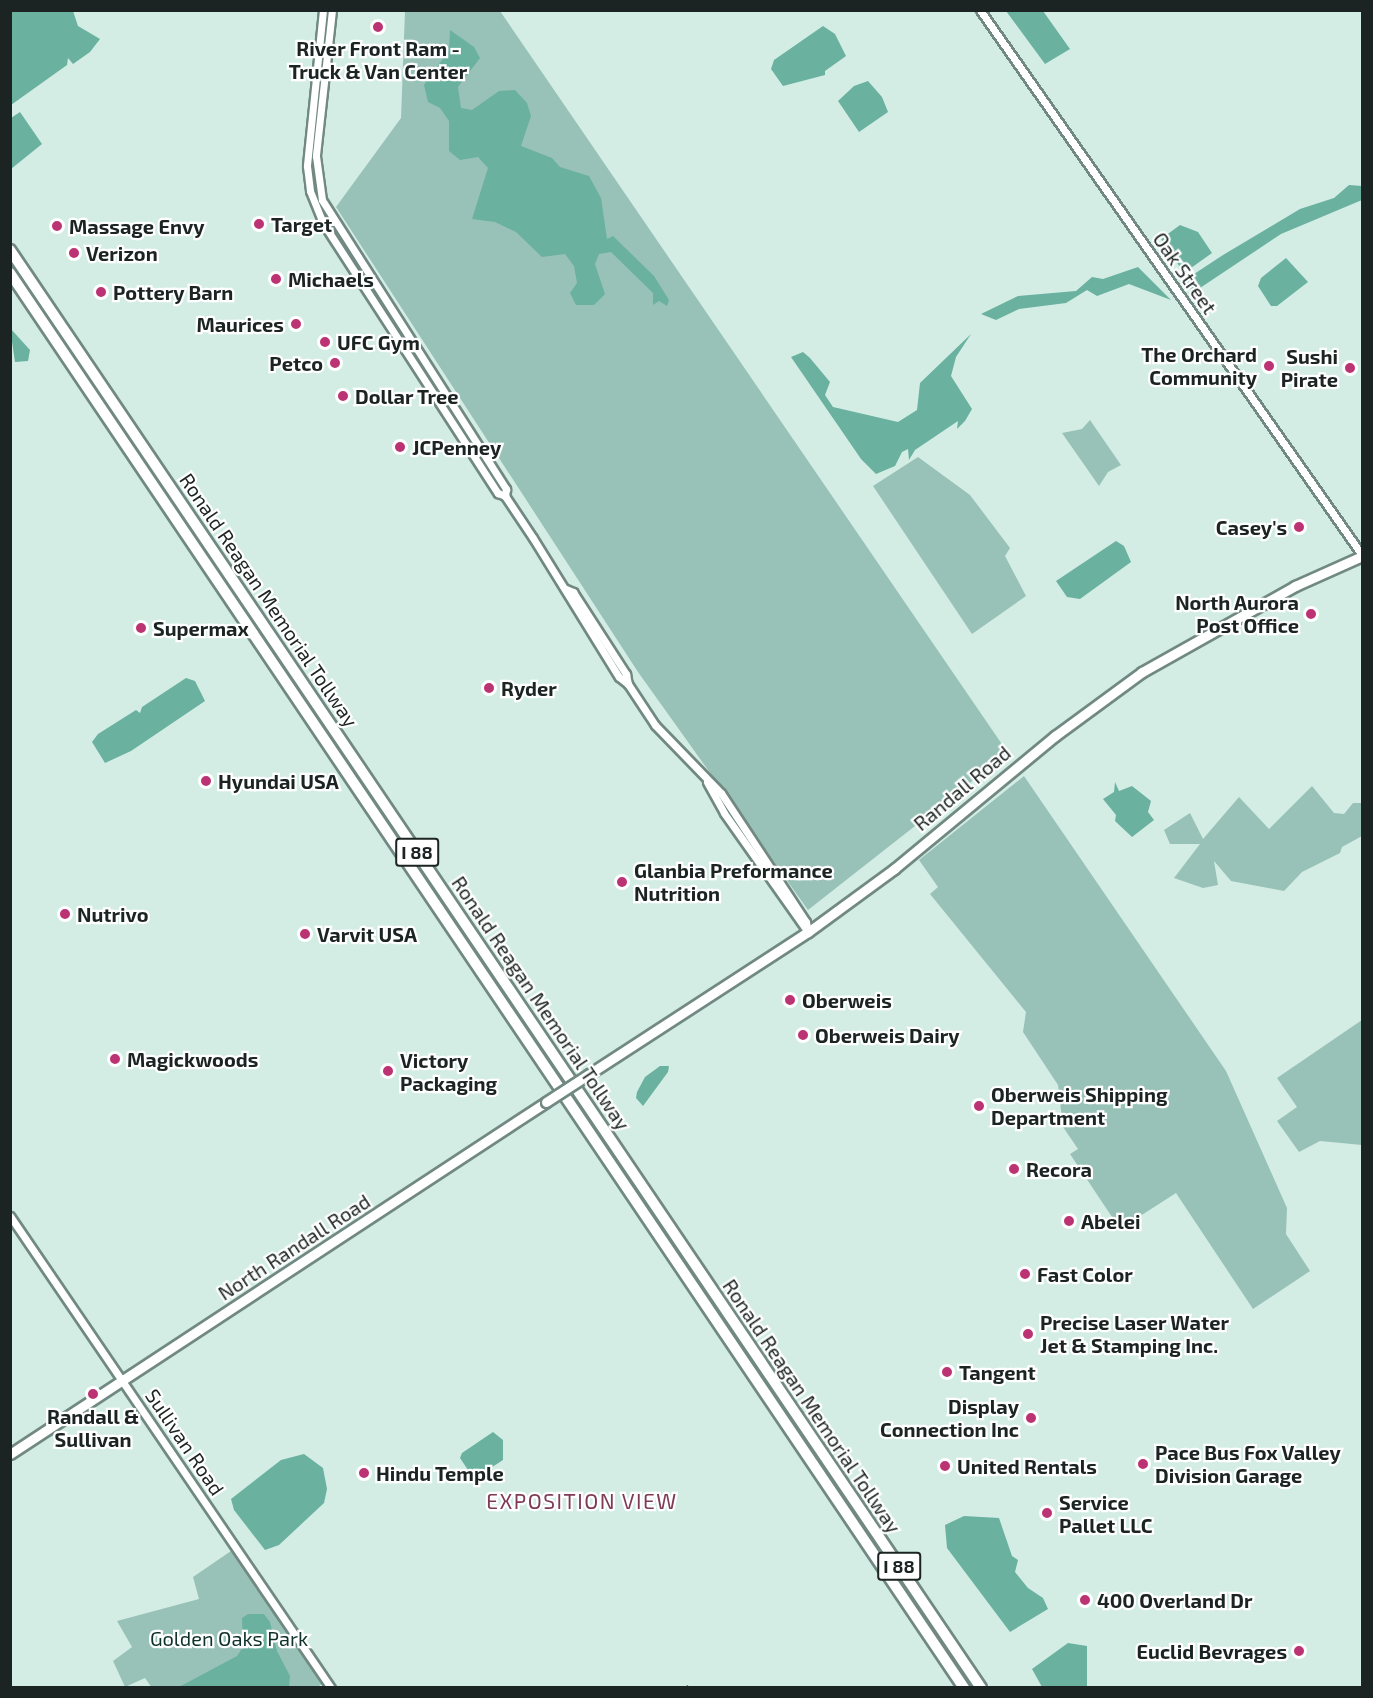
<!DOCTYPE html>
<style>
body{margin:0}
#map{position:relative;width:1373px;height:1698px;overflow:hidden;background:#d3ede5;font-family:"Exo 2",sans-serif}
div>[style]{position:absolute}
.green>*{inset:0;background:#98c2b7}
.water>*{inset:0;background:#6ab19f}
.roads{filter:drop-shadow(2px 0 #718982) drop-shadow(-2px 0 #718982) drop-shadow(0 2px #718982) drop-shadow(0 -2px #718982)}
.minor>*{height:7px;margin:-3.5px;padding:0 3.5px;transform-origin:3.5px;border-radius:3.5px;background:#fff}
.major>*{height:9px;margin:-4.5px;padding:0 4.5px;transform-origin:4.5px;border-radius:4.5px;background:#fff}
.highway>*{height:10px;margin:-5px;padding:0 5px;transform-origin:5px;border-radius:5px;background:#fff}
.rail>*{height:4px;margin-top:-2px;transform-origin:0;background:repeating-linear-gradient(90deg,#fff 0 4.5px,#586763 0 9px);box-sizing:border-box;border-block:2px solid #586763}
.bridges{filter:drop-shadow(2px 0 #718982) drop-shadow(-2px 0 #718982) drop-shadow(0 2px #718982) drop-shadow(0 -2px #718982)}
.major-bridge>*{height:9px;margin:-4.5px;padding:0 4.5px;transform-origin:4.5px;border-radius:4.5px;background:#fff}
.dots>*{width:16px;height:16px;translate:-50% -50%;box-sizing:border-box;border:3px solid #fff;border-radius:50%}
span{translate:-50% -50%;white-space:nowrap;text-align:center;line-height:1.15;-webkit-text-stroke:4.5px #fff;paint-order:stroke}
.shield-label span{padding:2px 4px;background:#fff;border:2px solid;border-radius:4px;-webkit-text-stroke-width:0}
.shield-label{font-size:18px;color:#1b2422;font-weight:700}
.poi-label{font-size:20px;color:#1b2422;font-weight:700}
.left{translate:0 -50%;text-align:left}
.right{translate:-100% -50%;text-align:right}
.street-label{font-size:20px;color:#1b2422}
.park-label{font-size:20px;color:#0f322a}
.neighbourhood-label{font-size:21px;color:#7f3a56;letter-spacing:1.5px}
.frame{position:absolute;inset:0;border:12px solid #1b2422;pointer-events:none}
</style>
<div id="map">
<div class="green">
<div style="clip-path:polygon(405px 11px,500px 11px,1008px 753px,808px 910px,638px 672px,336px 207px,401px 118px)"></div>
<div style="clip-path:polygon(1090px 420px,1121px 465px,1108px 472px,1099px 486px,1062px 433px,1082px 429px)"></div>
<div style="clip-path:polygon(918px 457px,970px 495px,1010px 548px,1005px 556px,1026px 596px,972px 634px,873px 486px)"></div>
<div style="clip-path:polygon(1024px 776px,1226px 1071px,1287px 1208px,1286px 1234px,1310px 1271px,1253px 1309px,1176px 1193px,1120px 1229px,1070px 1154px,1078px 1149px,1063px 1127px,1058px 1085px,1023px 1032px,1026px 1012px,930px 894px,938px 887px,919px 860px)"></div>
<div style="clip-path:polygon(1312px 786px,1334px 813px,1344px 814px,1353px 803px,1362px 803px,1362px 836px,1342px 847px,1340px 853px,1302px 872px,1284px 891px,1231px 881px,1214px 861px,1218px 885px,1203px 888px,1174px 878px,1200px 844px,1170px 844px,1164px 830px,1190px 813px,1203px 839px,1239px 797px,1269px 829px)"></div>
<div style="clip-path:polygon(1362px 1020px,1362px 1145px,1320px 1141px,1299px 1152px,1277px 1121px,1297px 1107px,1277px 1078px)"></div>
<div style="clip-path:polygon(231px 1551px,322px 1684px,316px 1688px,152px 1688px,145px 1678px,125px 1687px,113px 1661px,132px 1647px,117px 1621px,199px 1599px,193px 1577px)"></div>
</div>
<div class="water">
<div style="clip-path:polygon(11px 10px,73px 11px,78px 26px,100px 39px,90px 52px,73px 64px,68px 58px,67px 65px,11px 105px)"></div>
<div style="clip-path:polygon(1006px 11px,1043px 11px,1070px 49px,1045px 64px)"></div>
<div style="clip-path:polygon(823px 26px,835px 34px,846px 56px,825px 71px,825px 75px,783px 86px,771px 69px,774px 60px)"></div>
<div style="clip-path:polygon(450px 30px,474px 47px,480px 58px,458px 87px,461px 108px,472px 110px,499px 91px,515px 90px,527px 103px,531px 116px,521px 146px,552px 158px,560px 167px,589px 176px,601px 198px,607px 239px,613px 236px,654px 276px,669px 300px,667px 306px,659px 301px,653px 305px,653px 293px,611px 252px,599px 254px,595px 264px,605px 294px,594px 305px,576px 305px,570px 293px,577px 283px,574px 266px,565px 254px,542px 257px,516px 232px,495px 222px,472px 219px,488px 168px,478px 157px,460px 160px,449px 151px,449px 121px,440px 108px,428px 102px,424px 85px,449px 50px)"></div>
<div style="clip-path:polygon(868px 81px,882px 97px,888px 112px,859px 132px,838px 101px,854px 86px)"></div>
<div style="clip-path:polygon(20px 112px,42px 144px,11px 169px,11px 118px)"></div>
<div style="clip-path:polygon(1349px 185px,1362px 186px,1362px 200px,1281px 234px,1200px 288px,1184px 289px,1188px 278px,1223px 255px,1300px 209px,1334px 198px)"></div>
<div style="clip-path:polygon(1180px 225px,1198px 232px,1212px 253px,1184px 273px,1161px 239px)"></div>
<div style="clip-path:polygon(1286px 258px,1308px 282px,1277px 306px,1271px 306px,1258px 286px,1261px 278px)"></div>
<div style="clip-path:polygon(1138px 267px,1171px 300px,1129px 284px,1097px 296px,1087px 290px,1066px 303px,1019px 309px,996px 320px,981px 314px,1018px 296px,1076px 291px,1092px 277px,1103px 279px)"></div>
<div style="clip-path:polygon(10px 328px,30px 350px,28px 361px,15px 362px)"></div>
<div style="clip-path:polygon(971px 334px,956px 357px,951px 376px,972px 409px,965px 421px,957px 429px,958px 421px,915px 450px,909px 460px,908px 449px,902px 452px,895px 466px,876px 474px,861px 459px,791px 357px,803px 352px,810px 358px,830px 382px,825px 395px,833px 407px,898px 422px,917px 410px,920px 383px)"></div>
<div style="clip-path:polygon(1116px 541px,1124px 546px,1131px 562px,1080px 599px,1067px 597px,1056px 581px)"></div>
<div style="clip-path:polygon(186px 678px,195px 681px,205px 701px,131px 751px,105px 763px,92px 742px,98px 734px,136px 710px,140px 713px,142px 707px)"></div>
<div style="clip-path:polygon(1115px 782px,1119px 791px,1132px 786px,1151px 801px,1148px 812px,1154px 820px,1132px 837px,1115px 821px,1116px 815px,1103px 799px,1114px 792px)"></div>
<div style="clip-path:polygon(660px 1066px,669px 1066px,668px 1072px,643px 1106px,636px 1098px,637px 1092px,645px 1077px)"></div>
<div style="clip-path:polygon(493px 1432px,503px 1440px,503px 1460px,486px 1471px,470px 1473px,460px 1458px,462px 1453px)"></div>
<div style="clip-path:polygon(304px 1454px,323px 1468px,327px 1489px,324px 1503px,279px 1545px,265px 1550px,234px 1510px,231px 1499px,281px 1460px)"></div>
<div style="clip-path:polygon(964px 1516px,999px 1518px,1012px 1556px,1018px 1560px,1015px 1572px,1028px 1588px,1043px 1598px,1048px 1609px,1010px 1632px,947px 1548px,945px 1525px)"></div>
<div style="clip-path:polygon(248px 1614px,264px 1614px,270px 1622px,277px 1651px,290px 1676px,289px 1687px,179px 1687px,237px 1656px,243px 1647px,242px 1618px)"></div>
<div style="clip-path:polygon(1068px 1643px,1087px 1646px,1087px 1687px,1042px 1687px,1032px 1669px)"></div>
</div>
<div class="roads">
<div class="minor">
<div style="left:323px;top:10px;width:157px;rotate:95.9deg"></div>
<div style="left:307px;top:166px;width:25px;rotate:83deg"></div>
<div style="left:310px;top:191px;width:35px;rotate:68deg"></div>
<div style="left:323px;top:223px;width:322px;rotate:57.1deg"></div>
<div style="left:498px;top:493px;width:8px;rotate:23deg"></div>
<div style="left:505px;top:496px;width:50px;rotate:56.3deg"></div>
<div style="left:533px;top:538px;width:163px;rotate:58.3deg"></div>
<div style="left:619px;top:677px;width:11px;rotate:38deg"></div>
<div style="left:628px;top:684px;width:49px;rotate:56.6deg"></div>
<div style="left:655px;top:725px;width:95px;rotate:45.9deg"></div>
<div style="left:721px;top:793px;width:154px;rotate:56.6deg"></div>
<div style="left:806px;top:922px;width:10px;rotate:79deg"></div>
<div style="left:332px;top:10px;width:147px;rotate:96.3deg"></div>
<div style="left:316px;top:156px;width:44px;rotate:82.2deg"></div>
<div style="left:322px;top:200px;width:343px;rotate:57.5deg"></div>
<div style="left:506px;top:489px;width:7px;rotate:98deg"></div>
<div style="left:980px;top:10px;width:666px;rotate:54.97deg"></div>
<div style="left:566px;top:589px;width:8px;rotate:23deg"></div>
<div style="left:573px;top:592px;width:98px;rotate:57.1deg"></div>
<div style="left:626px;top:674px;width:10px;rotate:79deg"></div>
<div style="left:707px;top:782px;width:35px;rotate:61deg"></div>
<div style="left:724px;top:813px;width:146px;rotate:54.8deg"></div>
<div style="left:10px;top:1216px;width:571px;rotate:55.78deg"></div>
</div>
<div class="major">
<div style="left:589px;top:1074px;width:261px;rotate:-33deg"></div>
<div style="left:808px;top:932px;width:107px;rotate:-36.2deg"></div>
<div style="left:894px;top:869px;width:209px;rotate:-39.6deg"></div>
<div style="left:1055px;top:736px;width:108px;rotate:-36.3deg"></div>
<div style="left:1142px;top:672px;width:176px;rotate:-29.3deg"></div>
<div style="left:1295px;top:586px;width:73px;rotate:-24.1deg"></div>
<div style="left:10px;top:1454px;width:641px;rotate:-33.29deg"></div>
</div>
<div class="highway">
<div style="left:10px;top:250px;width:1735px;rotate:55.97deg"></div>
<div style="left:10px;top:273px;width:1707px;rotate:56.01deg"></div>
</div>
</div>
<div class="rail">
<div style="left:686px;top:1686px;width:2px;rotate:63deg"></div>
</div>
<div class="bridges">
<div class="major-bridge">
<div style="left:546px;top:1102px;width:51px;rotate:-33.1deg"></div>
</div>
</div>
<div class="dots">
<div style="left:378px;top:27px;background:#bb3372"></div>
<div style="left:259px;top:224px;background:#bb3372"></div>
<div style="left:57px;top:226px;background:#bb3372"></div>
<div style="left:74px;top:253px;background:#bb3372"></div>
<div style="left:276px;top:279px;background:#bb3372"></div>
<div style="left:101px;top:292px;background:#bb3372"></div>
<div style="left:296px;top:324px;background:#bb3372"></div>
<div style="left:325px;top:342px;background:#bb3372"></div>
<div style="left:335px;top:363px;background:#bb3372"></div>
<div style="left:1269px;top:366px;background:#bb3372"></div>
<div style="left:1350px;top:368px;background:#bb3372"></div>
<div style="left:343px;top:396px;background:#bb3372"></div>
<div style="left:400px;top:447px;background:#bb3372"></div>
<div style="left:1299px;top:527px;background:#bb3372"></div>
<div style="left:1311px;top:614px;background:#bb3372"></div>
<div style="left:141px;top:628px;background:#bb3372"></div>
<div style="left:489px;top:688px;background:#bb3372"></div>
<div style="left:206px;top:781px;background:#bb3372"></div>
<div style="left:622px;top:882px;background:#bb3372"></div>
<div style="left:65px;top:914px;background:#bb3372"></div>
<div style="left:305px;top:934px;background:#bb3372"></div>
<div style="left:790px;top:1000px;background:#bb3372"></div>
<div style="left:803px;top:1035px;background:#bb3372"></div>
<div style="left:115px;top:1059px;background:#bb3372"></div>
<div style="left:388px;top:1071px;background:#bb3372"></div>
<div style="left:979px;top:1106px;background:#bb3372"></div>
<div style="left:1014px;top:1169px;background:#bb3372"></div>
<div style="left:1069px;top:1221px;background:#bb3372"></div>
<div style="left:1025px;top:1274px;background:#bb3372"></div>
<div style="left:1028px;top:1334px;background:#bb3372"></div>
<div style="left:947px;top:1372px;background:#bb3372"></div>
<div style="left:93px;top:1394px;background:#bb3372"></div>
<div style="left:1031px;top:1418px;background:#bb3372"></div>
<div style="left:1143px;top:1464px;background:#bb3372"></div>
<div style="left:945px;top:1466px;background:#bb3372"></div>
<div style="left:364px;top:1473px;background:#bb3372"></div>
<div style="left:1047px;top:1513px;background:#bb3372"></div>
<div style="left:1085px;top:1600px;background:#bb3372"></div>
<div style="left:1299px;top:1651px;background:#bb3372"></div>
</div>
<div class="shield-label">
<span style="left:417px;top:852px">I 88</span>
<span style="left:899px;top:1566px">I 88</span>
</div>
<div class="poi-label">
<span style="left:378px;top:60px">River Front Ram -<br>Truck &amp; Van Center</span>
<span class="left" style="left:271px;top:224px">Target</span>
<span class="left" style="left:69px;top:226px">Massage Envy</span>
<span class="left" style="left:86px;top:253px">Verizon</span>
<span class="left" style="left:288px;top:279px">Michaels</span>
<span class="left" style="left:113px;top:292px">Pottery Barn</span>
<span class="right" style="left:284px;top:324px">Maurices</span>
<span class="left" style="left:337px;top:342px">UFC Gym</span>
<span class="right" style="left:1257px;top:366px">The Orchard<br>Community</span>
<span class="right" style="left:1338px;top:368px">Sushi<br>Pirate</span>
<span class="right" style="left:323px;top:363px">Petco</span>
<span class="left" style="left:355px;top:396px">Dollar Tree</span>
<span class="left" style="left:412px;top:447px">JCPenney</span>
<span class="right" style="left:1287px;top:527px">Casey's</span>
<span class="right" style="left:1299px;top:614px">North Aurora<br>Post Office</span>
<span class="left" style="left:153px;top:628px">Supermax</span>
<span class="left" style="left:501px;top:688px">Ryder</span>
<span class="left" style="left:218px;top:781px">Hyundai USA</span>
<span class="left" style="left:634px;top:882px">Glanbia Preformance<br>Nutrition</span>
<span class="left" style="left:77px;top:914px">Nutrivo</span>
<span class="left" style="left:317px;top:934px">Varvit USA</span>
<span class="left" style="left:802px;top:1000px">Oberweis</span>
<span class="left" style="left:815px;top:1035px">Oberweis Dairy</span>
<span class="left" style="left:127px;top:1059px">Magickwoods</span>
<span class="left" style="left:400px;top:1072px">Victory<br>Packaging</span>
<span class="left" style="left:991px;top:1106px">Oberweis Shipping<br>Department</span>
<span class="left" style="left:1026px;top:1169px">Recora</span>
<span class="left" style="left:1081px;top:1221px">Abelei</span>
<span class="left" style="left:1037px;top:1274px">Fast Color</span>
<span class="left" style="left:1040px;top:1334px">Precise Laser Water<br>Jet &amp; Stamping Inc.</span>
<span class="left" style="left:959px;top:1372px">Tangent</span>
<span class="right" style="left:1019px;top:1418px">Display<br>Connection Inc</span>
<span style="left:93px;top:1428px">Randall &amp;<br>Sullivan</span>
<span class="left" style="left:1155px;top:1464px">Pace Bus Fox Valley<br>Division Garage</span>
<span class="left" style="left:957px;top:1466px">United Rentals</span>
<span class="left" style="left:376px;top:1473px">Hindu Temple</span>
<span class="left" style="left:1059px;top:1514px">Service<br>Pallet LLC</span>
<span class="left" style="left:1097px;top:1600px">400 Overland Dr</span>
<span class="right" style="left:1287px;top:1651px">Euclid Bevrages</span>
</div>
<div class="street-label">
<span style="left:1185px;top:273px;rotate:55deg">Oak Street</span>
<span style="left:269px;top:600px;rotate:56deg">Ronald Reagan Memorial Tollway</span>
<span style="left:962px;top:788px;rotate:-40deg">Randall Road</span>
<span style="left:541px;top:1003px;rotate:56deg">Ronald Reagan Memorial Tollway</span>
<span style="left:294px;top:1247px;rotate:-33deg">North Randall Road</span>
<span style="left:812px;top:1406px;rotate:56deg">Ronald Reagan Memorial Tollway</span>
<span style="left:185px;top:1442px;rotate:56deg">Sullivan Road</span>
</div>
<div class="park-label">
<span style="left:229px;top:1638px">Golden Oaks Park</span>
</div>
<div class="neighbourhood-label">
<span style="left:582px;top:1501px">EXPOSITION VIEW</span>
</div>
<div class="frame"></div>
</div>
